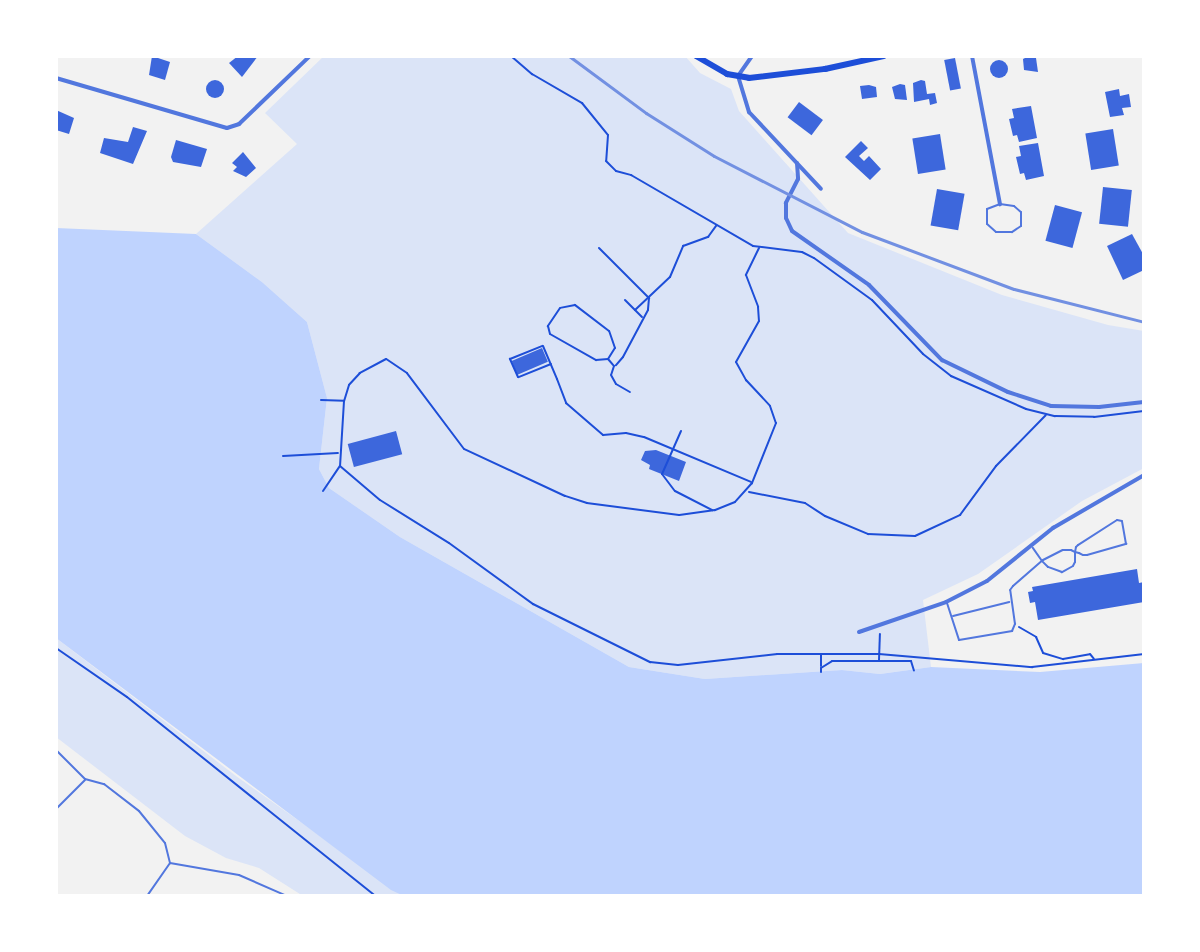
<!DOCTYPE html>
<style>
body{margin:0}
#map{position:relative;width:1200px;height:952px;overflow:hidden;background:#f2f2f2;font-family:Barlow,sans-serif}
div>[style]{position:absolute}
.green>*{inset:0;background:#dbe4f7}
.water>*{inset:0;background:#bfd3fe}
.building>*{inset:0;background:#3d67dc;transform-origin:0 0}
.round{border-radius:50%}
.path>*{height:2px;margin:-1px;padding:0 1px;transform-origin:1px;border-radius:1px;background:#1d4ed8}
.service>*{height:2px;margin:-1px;padding:0 1px;transform-origin:1px;border-radius:1px;background:#5277de}
.minor>*{height:4px;margin:-2px;padding:0 2px;transform-origin:2px;border-radius:2px;background:#5277de}
.secondary>*{height:6px;margin:-3px;padding:0 3px;transform-origin:3px;border-radius:3px;background:#1d4ed8}
.rail>*{height:3px;margin:-1.5px;padding:0 1.5px;transform-origin:1.5px;border-radius:1.5px;background:#7290e2}
span{translate:-50% -50%;white-space:nowrap;text-align:center;line-height:1.15;-webkit-text-stroke:6px #fff;paint-order:stroke}
.frame{position:absolute;inset:0;border:58px solid #fff;pointer-events:none}
</style>
<div id="map">
<div class="green">
<div style="clip-path:polygon(324px 56px,685px 56px,700px 73px,731px 89px,739px 111px,848px 233px,1002px 295px,1108px 325px,1144px 331px,1144px 468px,1082px 501px,978px 574px,923px 600px,931px 667px,880px 674px,842px 670px,705px 679px,629px 667px,400px 537px,329px 488px,319px 469px,327px 398px,307px 322px,262px 282px,196px 234px,297px 144px,265px 113px)"></div>
<div style="clip-path:polygon(56px 638px,236px 776px,404px 896px,303px 896px,259px 868px,226px 858px,185px 836px,56px 737px)"></div>
</div>
<div class="water">
<div style="clip-path:polygon(56px 228px,196px 234px,262px 282px,307px 322px,327px 398px,319px 469px,329px 488px,400px 537px,629px 667px,705px 679px,842px 670px,880px 674px,931px 667px,1040px 672px,1144px 663px,1144px 896px,404px 896px,391px 890px,56px 638px)"></div>
</div>
<div class="building">
<div style="clip-path:polygon(152px 56px,170px 62px,165px 80px,149px 75px)"></div>
<div style="clip-path:polygon(238px 56px,258px 56px,242px 77px,229px 63px)"></div>
<div style="clip-path:polygon(1027px 57px,1036px 58px,1038px 72px,1024px 70px,1023px 59px)"></div>
<div style="left:955px;top:58px;width:31px;height:11px;rotate:79deg"></div>
<div class="round" style="left:990px;top:60px;width:18px;height:18px"></div>
<div class="round" style="left:206px;top:80px;width:18px;height:18px"></div>
<div style="clip-path:polygon(921px 80px,925px 81px,927px 94px,935px 93px,937px 103px,930px 105px,929px 99px,914px 102px,913px 83px)"></div>
<div style="clip-path:polygon(900px 84px,905px 85px,907px 100px,895px 99px,892px 87px)"></div>
<div style="clip-path:polygon(869px 85px,876px 87px,877px 97px,862px 99px,860px 86px)"></div>
<div style="clip-path:polygon(1119px 89px,1120px 96px,1129px 94px,1131px 107px,1122px 108px,1124px 115px,1110px 117px,1105px 92px)"></div>
<div style="left:799px;top:102px;width:30px;height:19px;rotate:37deg"></div>
<div style="clip-path:polygon(1031px 106px,1037px 138px,1019px 142px,1017px 135px,1013px 136px,1009px 119px,1014px 118px,1012px 109px)"></div>
<div style="clip-path:polygon(56px 110px,74px 118px,69px 134px,56px 130px)"></div>
<div style="clip-path:polygon(133px 127px,147px 131px,133px 164px,100px 153px,104px 138px,128px 142px)"></div>
<div style="left:1113px;top:129px;width:37px;height:28px;rotate:81deg"></div>
<div style="left:940px;top:134px;width:36px;height:28px;rotate:81deg"></div>
<div style="clip-path:polygon(176px 140px,207px 149px,201px 167px,173px 162px,171px 157px)"></div>
<div style="clip-path:polygon(861px 141px,868px 148px,859px 156px,864px 161px,869px 156px,881px 169px,870px 180px,845px 157px)"></div>
<div style="clip-path:polygon(1038px 143px,1044px 176px,1026px 180px,1024px 173px,1020px 174px,1016px 157px,1021px 156px,1019px 146px)"></div>
<div style="clip-path:polygon(243px 152px,256px 168px,246px 177px,233px 171px,237px 167px,232px 163px)"></div>
<div style="left:1103px;top:187px;width:29px;height:37px;rotate:6deg"></div>
<div style="left:937px;top:189px;width:28px;height:37px;rotate:10deg"></div>
<div style="left:1055px;top:205px;width:28px;height:37px;rotate:15deg"></div>
<div style="clip-path:polygon(1132px 234px,1143px 254px,1144px 270px,1123px 280px,1107px 246px)"></div>
<div style="left:542px;top:348px;width:15px;height:33px;rotate:67deg"></div>
<div style="left:396px;top:431px;width:24px;height:50px;rotate:75deg"></div>
<div style="clip-path:polygon(656px 450px,686px 462px,679px 481px,649px 469px,650px 465px,641px 460px,645px 451px)"></div>
<div style="clip-path:polygon(1137px 569px,1139px 583px,1144px 582px,1144px 602px,1038px 620px,1035px 602px,1030px 603px,1028px 592px,1033px 591px,1032px 587px)"></div>
</div>
<div class="path">
<div style="left:511px;top:56px;width:28px;rotate:41deg"></div>
<div style="left:532px;top:74px;width:58px;rotate:30.1deg"></div>
<div style="left:582px;top:103px;width:41px;rotate:50.9deg"></div>
<div style="left:608px;top:135px;width:26px;rotate:94deg"></div>
<div style="left:606px;top:161px;width:14px;rotate:45deg"></div>
<div style="left:616px;top:171px;width:16px;rotate:15deg"></div>
<div style="left:631px;top:175px;width:141px;rotate:30.2deg"></div>
<div style="left:753px;top:246px;width:49px;rotate:7deg"></div>
<div style="left:802px;top:252px;width:13px;rotate:27deg"></div>
<div style="left:814px;top:258px;width:72px;rotate:35.9deg"></div>
<div style="left:872px;top:300px;width:74px;rotate:46.6deg"></div>
<div style="left:923px;top:354px;width:36px;rotate:38deg"></div>
<div style="left:951px;top:376px;width:82px;rotate:23.7deg"></div>
<div style="left:1026px;top:409px;width:30px;rotate:14deg"></div>
<div style="left:1055px;top:416px;width:39px;rotate:1deg"></div>
<div style="left:1094px;top:417px;width:50px;rotate:-6.8deg"></div>
<div style="left:599px;top:248px;width:71px;rotate:45deg"></div>
<div style="left:649px;top:298px;width:12px;rotate:95deg"></div>
<div style="left:648px;top:310px;width:53px;rotate:118deg"></div>
<div style="left:623px;top:357px;width:11px;rotate:131deg"></div>
<div style="left:759px;top:248px;width:30px;rotate:116deg"></div>
<div style="left:746px;top:275px;width:34px;rotate:69deg"></div>
<div style="left:758px;top:307px;width:14px;rotate:86deg"></div>
<div style="left:759px;top:321px;width:47px;rotate:119.3deg"></div>
<div style="left:736px;top:362px;width:21px;rotate:61deg"></div>
<div style="left:746px;top:380px;width:35px;rotate:47deg"></div>
<div style="left:770px;top:406px;width:18px;rotate:71deg"></div>
<div style="left:776px;top:423px;width:65px;rotate:111.8deg"></div>
<div style="left:752px;top:483px;width:25px;rotate:132deg"></div>
<div style="left:735px;top:502px;width:22px;rotate:158deg"></div>
<div style="left:715px;top:510px;width:36px;rotate:172deg"></div>
<div style="left:679px;top:515px;width:93px;rotate:-172.6deg"></div>
<div style="left:587px;top:503px;width:23px;rotate:-162deg"></div>
<div style="left:565px;top:496px;width:111px;rotate:-155deg"></div>
<div style="left:464px;top:449px;width:95px;rotate:-126.9deg"></div>
<div style="left:407px;top:373px;width:25px;rotate:-146deg"></div>
<div style="left:386px;top:359px;width:30px;rotate:152deg"></div>
<div style="left:360px;top:373px;width:16px;rotate:133deg"></div>
<div style="left:349px;top:385px;width:17px;rotate:107deg"></div>
<div style="left:344px;top:401px;width:65px;rotate:93.5deg"></div>
<div style="left:340px;top:466px;width:52px;rotate:40.4deg"></div>
<div style="left:380px;top:500px;width:81px;rotate:31.9deg"></div>
<div style="left:449px;top:543px;width:104px;rotate:36deg"></div>
<div style="left:533px;top:604px;width:131px;rotate:26.4deg"></div>
<div style="left:650px;top:662px;width:28px;rotate:6deg"></div>
<div style="left:678px;top:665px;width:100px;rotate:-6.3deg"></div>
<div style="left:777px;top:654px;width:102px"></div>
<div style="left:879px;top:654px;width:154px;rotate:4.9deg"></div>
<div style="left:1032px;top:667px;width:113px;rotate:-6.6deg"></div>
<div style="left:625px;top:300px;width:24px;rotate:45deg"></div>
<div style="left:635px;top:310px;width:48px;rotate:-43.3deg"></div>
<div style="left:670px;top:277px;width:34px;rotate:-67deg"></div>
<div style="left:683px;top:246px;width:27px;rotate:-20deg"></div>
<div style="left:708px;top:237px;width:14px;rotate:-54deg"></div>
<div style="left:608px;top:359px;width:13px;rotate:-58deg"></div>
<div style="left:615px;top:348px;width:18px;rotate:-109deg"></div>
<div style="left:609px;top:331px;width:43px;rotate:-142.6deg"></div>
<div style="left:575px;top:305px;width:15px;rotate:169deg"></div>
<div style="left:560px;top:308px;width:22px;rotate:124deg"></div>
<div style="left:548px;top:326px;width:8px;rotate:76deg"></div>
<div style="left:550px;top:334px;width:53px;rotate:29.5deg"></div>
<div style="left:596px;top:360px;width:12px;rotate:-5deg"></div>
<div style="left:608px;top:359px;width:9px;rotate:49deg"></div>
<div style="left:614px;top:366px;width:9px;rotate:108deg"></div>
<div style="left:611px;top:375px;width:10px;rotate:61deg"></div>
<div style="left:616px;top:384px;width:16px;rotate:30deg"></div>
<div style="left:551px;top:364px;width:35px;rotate:158deg"></div>
<div style="left:518px;top:377px;width:20px;rotate:-114deg"></div>
<div style="left:510px;top:359px;width:35px;rotate:-22deg"></div>
<div style="left:543px;top:346px;width:36px;rotate:67deg"></div>
<div style="left:557px;top:379px;width:26px;rotate:69deg"></div>
<div style="left:566px;top:403px;width:49px;rotate:40.9deg"></div>
<div style="left:603px;top:435px;width:23px;rotate:-5deg"></div>
<div style="left:626px;top:433px;width:18px;rotate:13deg"></div>
<div style="left:644px;top:437px;width:116px;rotate:22.8deg"></div>
<div style="left:321px;top:400px;width:23px;rotate:2deg"></div>
<div style="left:681px;top:431px;width:47px;rotate:113.8deg"></div>
<div style="left:662px;top:474px;width:21px;rotate:53deg"></div>
<div style="left:675px;top:491px;width:42px;rotate:27.2deg"></div>
<div style="left:283px;top:456px;width:55px;rotate:-3.1deg"></div>
<div style="left:323px;top:491px;width:30px;rotate:-56deg"></div>
<div style="left:749px;top:492px;width:57px;rotate:11.1deg"></div>
<div style="left:805px;top:503px;width:24px;rotate:33deg"></div>
<div style="left:825px;top:516px;width:47px;rotate:22.7deg"></div>
<div style="left:868px;top:534px;width:47px;rotate:2.4deg"></div>
<div style="left:915px;top:536px;width:50px;rotate:-25deg"></div>
<div style="left:960px;top:515px;width:61px;rotate:-53.7deg"></div>
<div style="left:996px;top:466px;width:71px;rotate:-45.6deg"></div>
<div style="left:1019px;top:627px;width:20px;rotate:30deg"></div>
<div style="left:1036px;top:637px;width:17px;rotate:66deg"></div>
<div style="left:1043px;top:653px;width:21px;rotate:17deg"></div>
<div style="left:1063px;top:659px;width:27px;rotate:-10deg"></div>
<div style="left:1090px;top:654px;width:6px;rotate:51deg"></div>
<div style="left:56px;top:648px;width:86px;rotate:34.6deg"></div>
<div style="left:127px;top:697px;width:318px;rotate:38.7deg"></div>
<div style="left:879px;top:660px;width:26px;rotate:-88deg"></div>
<div style="left:821px;top:666px;width:12px;rotate:-90deg"></div>
<div style="left:821px;top:672px;width:4px;rotate:-90deg"></div>
<div style="left:821px;top:668px;width:13px;rotate:-32deg"></div>
<div style="left:832px;top:661px;width:79px"></div>
<div style="left:911px;top:661px;width:10px;rotate:73deg"></div>
</div>
<div class="service">
<div style="left:1000px;top:204px;width:14px;rotate:8deg"></div>
<div style="left:1014px;top:206px;width:9px;rotate:41deg"></div>
<div style="left:1021px;top:212px;width:14px;rotate:90deg"></div>
<div style="left:1021px;top:226px;width:11px;rotate:146deg"></div>
<div style="left:1012px;top:232px;width:16px;rotate:180deg"></div>
<div style="left:996px;top:232px;width:12px;rotate:-138deg"></div>
<div style="left:987px;top:224px;width:15px;rotate:-90deg"></div>
<div style="left:987px;top:209px;width:14px;rotate:-21deg"></div>
<div style="left:947px;top:603px;width:39px;rotate:72deg"></div>
<div style="left:959px;top:640px;width:54px;rotate:-9.6deg"></div>
<div style="left:1012px;top:631px;width:8px;rotate:-67deg"></div>
<div style="left:1015px;top:624px;width:34px;rotate:-98deg"></div>
<div style="left:1010px;top:590px;width:5px;rotate:-53deg"></div>
<div style="left:1013px;top:586px;width:38px;rotate:-41deg"></div>
<div style="left:1042px;top:561px;width:1px;rotate:-45deg"></div>
<div style="left:1043px;top:560px;width:22px;rotate:-27deg"></div>
<div style="left:1063px;top:550px;width:8px"></div>
<div style="left:1071px;top:550px;width:4px;rotate:27deg"></div>
<div style="left:1075px;top:552px;width:4px;rotate:14deg"></div>
<div style="left:1079px;top:553px;width:4px;rotate:27deg"></div>
<div style="left:1083px;top:555px;width:4px"></div>
<div style="left:1087px;top:555px;width:41px;rotate:-15.8deg"></div>
<div style="left:1126px;top:544px;width:23px;rotate:-100deg"></div>
<div style="left:1122px;top:521px;width:5px;rotate:-169deg"></div>
<div style="left:1117px;top:520px;width:46px;rotate:147.3deg"></div>
<div style="left:1078px;top:545px;width:3px;rotate:135deg"></div>
<div style="left:1076px;top:547px;width:5px;rotate:101deg"></div>
<div style="left:1075px;top:552px;width:10px;rotate:90deg"></div>
<div style="left:1075px;top:562px;width:4px;rotate:117deg"></div>
<div style="left:1073px;top:566px;width:13px;rotate:151deg"></div>
<div style="left:1062px;top:572px;width:15px;rotate:-160deg"></div>
<div style="left:1048px;top:567px;width:8px;rotate:-135deg"></div>
<div style="left:1042px;top:561px;width:16px;rotate:-125deg"></div>
<div style="left:953px;top:616px;width:58px;rotate:-14deg"></div>
<div style="left:56px;top:750px;width:41px;rotate:45deg"></div>
<div style="left:85px;top:779px;width:20px;rotate:15deg"></div>
<div style="left:104px;top:784px;width:44px;rotate:37.6deg"></div>
<div style="left:139px;top:811px;width:41px;rotate:50.9deg"></div>
<div style="left:165px;top:843px;width:21px;rotate:76deg"></div>
<div style="left:170px;top:863px;width:40px;rotate:124.9deg"></div>
<div style="left:56px;top:809px;width:41px;rotate:-45deg"></div>
<div style="left:170px;top:863px;width:70px;rotate:9.9deg"></div>
<div style="left:239px;top:875px;width:52px;rotate:23.6deg"></div>
</div>
<div class="minor">
<div style="left:752px;top:56px;width:24px;rotate:125deg"></div>
<div style="left:738px;top:76px;width:38px;rotate:73deg"></div>
<div style="left:749px;top:112px;width:105px;rotate:46.9deg"></div>
<div style="left:972px;top:56px;width:151px;rotate:79.3deg"></div>
<div style="left:56px;top:78px;width:178px;rotate:16.3deg"></div>
<div style="left:227px;top:128px;width:13px;rotate:-18deg"></div>
<div style="left:239px;top:124px;width:98px;rotate:-43.8deg"></div>
<div style="left:797px;top:163px;width:16px;rotate:86deg"></div>
<div style="left:798px;top:179px;width:27px;rotate:117deg"></div>
<div style="left:786px;top:203px;width:15px;rotate:90deg"></div>
<div style="left:786px;top:218px;width:14px;rotate:65deg"></div>
<div style="left:792px;top:231px;width:94px;rotate:35deg"></div>
<div style="left:869px;top:285px;width:105px;rotate:45.8deg"></div>
<div style="left:942px;top:360px;width:73px;rotate:25.9deg"></div>
<div style="left:1008px;top:392px;width:45px;rotate:18deg"></div>
<div style="left:1051px;top:406px;width:48px;rotate:1.2deg"></div>
<div style="left:1099px;top:407px;width:45px;rotate:-6.3deg"></div>
<div style="left:859px;top:632px;width:92px;rotate:-19deg"></div>
<div style="left:946px;top:602px;width:46px;rotate:-27.1deg"></div>
<div style="left:987px;top:581px;width:85px;rotate:-38.8deg"></div>
<div style="left:1053px;top:528px;width:105px;rotate:-30.2deg"></div>
</div>
<div class="secondary">
<div style="left:696px;top:56px;width:36px;rotate:30deg"></div>
<div style="left:727px;top:74px;width:22px;rotate:10deg"></div>
<div style="left:749px;top:78px;width:77px;rotate:-6.8deg"></div>
<div style="left:825px;top:69px;width:60px;rotate:-12.4deg"></div>
</div>
<div class="rail">
<div style="left:569px;top:56px;width:96px;rotate:36.5deg"></div>
<div style="left:646px;top:113px;width:80px;rotate:32.3deg"></div>
<div style="left:714px;top:156px;width:166px;rotate:27.2deg"></div>
<div style="left:862px;top:232px;width:162px;rotate:20.6deg"></div>
<div style="left:1014px;top:289px;width:134px;rotate:14.2deg"></div>
</div>
<div class="frame"></div>
</div>
